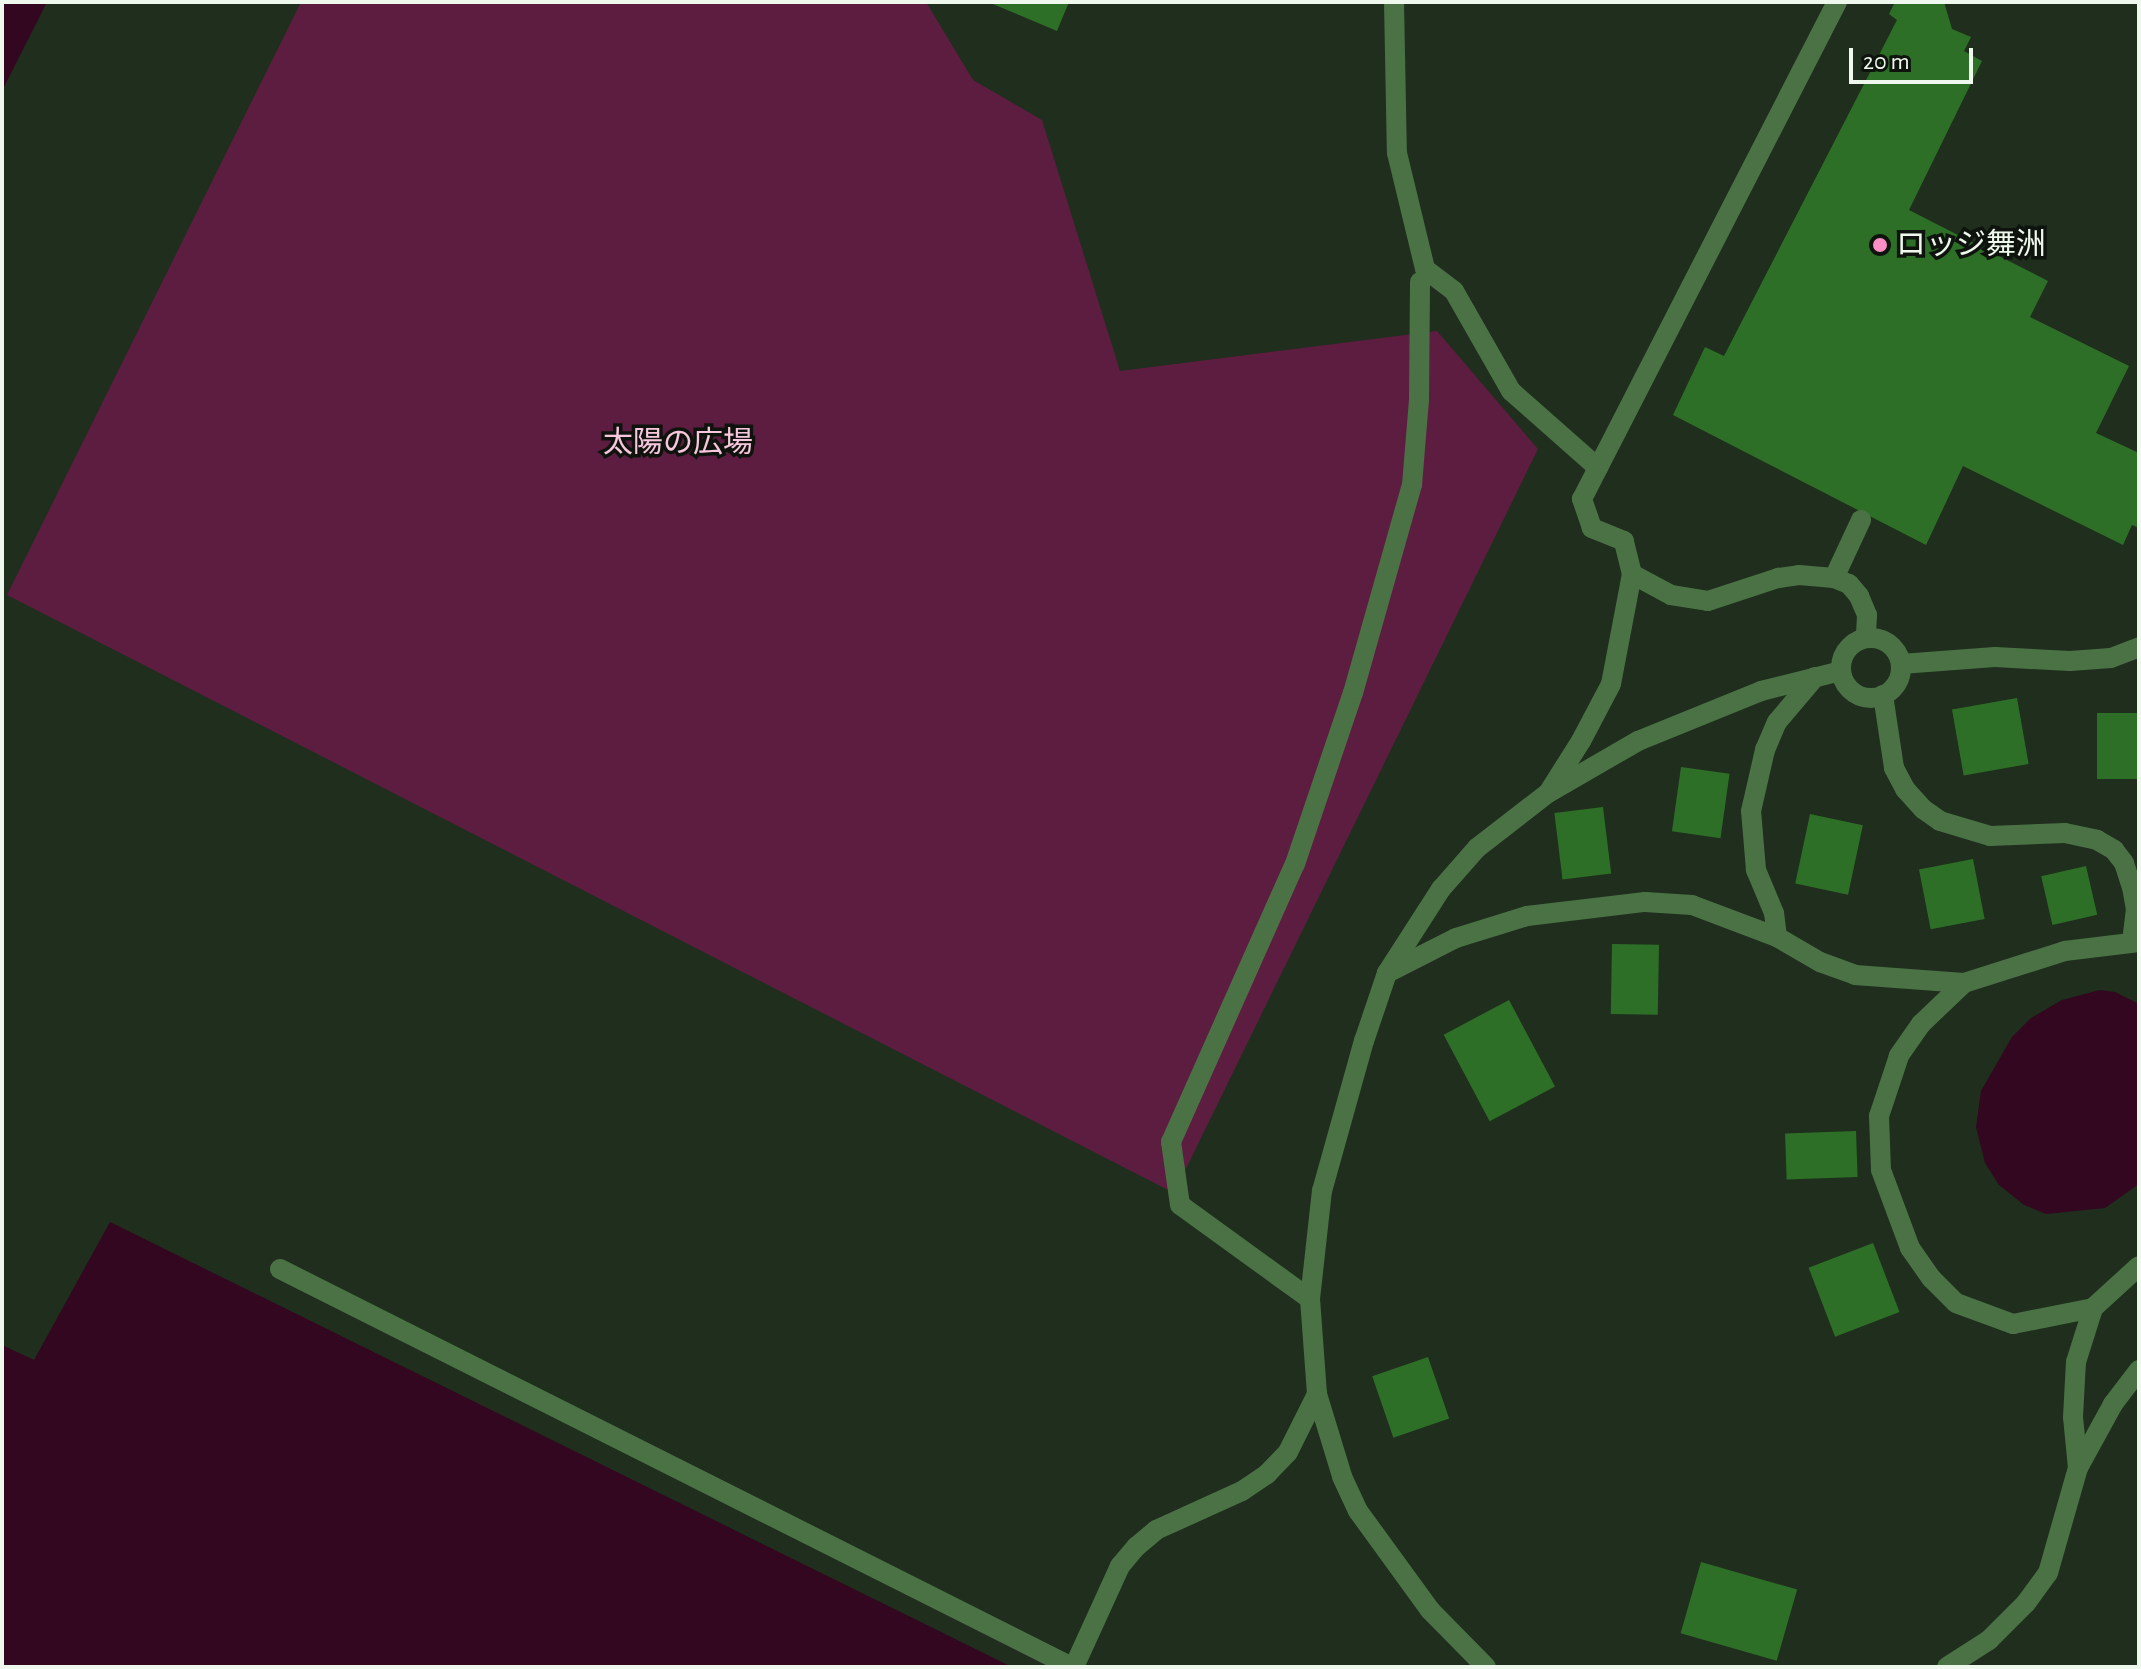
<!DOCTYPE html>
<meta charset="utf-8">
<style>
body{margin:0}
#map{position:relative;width:2141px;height:1669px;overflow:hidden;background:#1f2e1d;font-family:"Alegreya Sans","Noto Sans JP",sans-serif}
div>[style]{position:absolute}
.green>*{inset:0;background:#5d1d41}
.water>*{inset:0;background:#32071f}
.building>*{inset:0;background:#2e6f27;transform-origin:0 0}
.minor>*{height:20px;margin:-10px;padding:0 10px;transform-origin:10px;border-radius:10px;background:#4a7245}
.minor>.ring{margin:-10px;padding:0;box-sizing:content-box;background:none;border:20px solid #4a7245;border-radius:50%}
.dots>*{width:22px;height:22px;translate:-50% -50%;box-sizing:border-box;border:4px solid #0e140d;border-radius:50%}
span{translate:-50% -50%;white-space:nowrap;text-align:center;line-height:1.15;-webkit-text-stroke:7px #0e140d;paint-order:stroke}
.poi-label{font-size:30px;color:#eef8ec}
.left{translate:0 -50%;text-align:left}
.park-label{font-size:30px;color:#f8c7dd}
.frame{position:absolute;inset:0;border:4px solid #eef8ec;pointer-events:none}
.scale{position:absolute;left:1849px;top:48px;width:124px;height:36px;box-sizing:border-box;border:4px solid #eef8ec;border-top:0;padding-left:10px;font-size:24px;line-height:28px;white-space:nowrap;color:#eef8ec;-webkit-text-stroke:6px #0e140d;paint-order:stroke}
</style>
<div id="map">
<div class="green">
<div style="clip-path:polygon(301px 2px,926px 2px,973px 80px,1042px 120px,1120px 371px,1437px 331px,1538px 449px,1174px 1193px,7px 595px)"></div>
</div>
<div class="water">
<div style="clip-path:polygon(2px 2px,47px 2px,2px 91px)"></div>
<div style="clip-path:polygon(2100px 990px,2115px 992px,2139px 1004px,2139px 1184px,2105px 1208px,2046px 1214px,2024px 1205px,1999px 1185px,1985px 1163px,1976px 1127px,1981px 1091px,2012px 1037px,2031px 1018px,2062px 1000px)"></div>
<div style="clip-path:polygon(110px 1222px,1012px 1667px,2px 1667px,2px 1345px,34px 1360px)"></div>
</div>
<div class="building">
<div style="clip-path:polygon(988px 2px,1069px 2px,1057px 31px)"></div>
<div style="clip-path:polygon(1895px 2px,1944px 2px,1952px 29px,1971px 37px,1964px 51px,1982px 61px,1909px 210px,2048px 281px,2030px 317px,2129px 366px,2096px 433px,2139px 453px,2139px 528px,2132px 525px,2123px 545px,1963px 466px,1926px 545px,1673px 415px,1705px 347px,1724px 356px,1897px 20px,1889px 14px)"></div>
<div style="left:2017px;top:698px;width:67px;height:66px;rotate:80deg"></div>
<div style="left:2139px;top:713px;width:66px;height:42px;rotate:90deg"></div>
<div style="left:1681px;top:767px;width:49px;height:65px;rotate:8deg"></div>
<div style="left:1603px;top:807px;width:67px;height:49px;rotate:83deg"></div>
<div style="left:1810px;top:814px;width:54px;height:71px;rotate:12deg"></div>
<div style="left:1973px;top:859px;width:61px;height:55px;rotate:79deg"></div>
<div style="left:2086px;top:866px;width:50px;height:46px;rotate:77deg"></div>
<div style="left:1612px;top:944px;width:47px;height:70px;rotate:1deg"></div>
<div style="left:1509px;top:1000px;width:98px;height:74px;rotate:62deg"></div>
<div style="left:1856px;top:1131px;width:46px;height:71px;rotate:88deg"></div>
<div style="left:1873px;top:1243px;width:74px;height:69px;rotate:69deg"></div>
<div style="left:1428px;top:1357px;width:65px;height:59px;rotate:71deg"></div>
<div style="left:1701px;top:1562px;width:100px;height:74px;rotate:16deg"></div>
</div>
<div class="minor">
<div style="left:1394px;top:2px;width:151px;rotate:88.9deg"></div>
<div style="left:1397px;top:153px;width:119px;rotate:76.4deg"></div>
<div style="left:1425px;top:269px;width:36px;rotate:37deg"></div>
<div style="left:1454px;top:291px;width:115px;rotate:60.3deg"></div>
<div style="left:1511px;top:391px;width:116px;rotate:41.5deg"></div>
<div style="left:1632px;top:574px;width:44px;rotate:28.3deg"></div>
<div style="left:1671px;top:595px;width:37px;rotate:9deg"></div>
<div style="left:1708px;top:601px;width:74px;rotate:-18.2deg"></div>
<div style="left:1778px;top:578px;width:21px;rotate:-8deg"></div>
<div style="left:1799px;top:575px;width:35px;rotate:5deg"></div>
<div style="left:1834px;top:578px;width:16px;rotate:22deg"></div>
<div style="left:1849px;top:584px;width:16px;rotate:50deg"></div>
<div style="left:1859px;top:596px;width:21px;rotate:67deg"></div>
<div style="left:1867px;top:615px;width:22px;rotate:93deg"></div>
<div style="left:1834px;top:578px;width:64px;rotate:-65deg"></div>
<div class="ring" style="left:1841px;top:638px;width:40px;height:40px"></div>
<div style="left:1901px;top:664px;width:94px;rotate:-4.3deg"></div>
<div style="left:1995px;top:657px;width:75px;rotate:3.1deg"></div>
<div style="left:2070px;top:661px;width:41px;rotate:-4.2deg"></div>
<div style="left:2111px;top:658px;width:30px;rotate:-21deg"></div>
<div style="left:1883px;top:695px;width:74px;rotate:81.4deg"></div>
<div style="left:1894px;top:768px;width:24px;rotate:62deg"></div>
<div style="left:1905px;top:789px;width:27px;rotate:48deg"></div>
<div style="left:1923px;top:809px;width:21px;rotate:35deg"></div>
<div style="left:1940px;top:821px;width:52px;rotate:16.7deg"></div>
<div style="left:1990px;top:836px;width:75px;rotate:-2.3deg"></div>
<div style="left:2065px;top:833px;width:33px;rotate:12deg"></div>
<div style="left:2097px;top:840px;width:20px;rotate:30deg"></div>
<div style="left:2114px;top:850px;width:16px;rotate:52deg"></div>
<div style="left:2124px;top:863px;width:25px;rotate:72deg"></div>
<div style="left:2132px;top:887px;width:22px;rotate:80deg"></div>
<div style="left:2136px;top:909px;width:32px;rotate:97deg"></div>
<div style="left:1550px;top:790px;width:58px;rotate:-57.7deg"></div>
<div style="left:1581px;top:741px;width:64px;rotate:-62.2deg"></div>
<div style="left:1611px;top:684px;width:112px;rotate:-79.2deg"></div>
<div style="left:1632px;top:574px;width:34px;rotate:-104deg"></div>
<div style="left:1624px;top:541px;width:35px;rotate:-158deg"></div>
<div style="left:1592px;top:528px;width:31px;rotate:-109deg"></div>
<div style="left:1582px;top:499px;width:559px;rotate:-62.84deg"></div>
<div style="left:1777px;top:937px;width:24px;rotate:-97deg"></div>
<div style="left:1774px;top:913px;width:47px;rotate:-112.7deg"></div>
<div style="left:1756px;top:870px;width:59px;rotate:-94.8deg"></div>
<div style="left:1751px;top:811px;width:63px;rotate:-77.1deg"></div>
<div style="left:1765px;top:750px;width:30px;rotate:-67deg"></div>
<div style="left:1777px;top:722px;width:59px;rotate:-49.8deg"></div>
<div style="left:2139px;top:942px;width:75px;rotate:173.1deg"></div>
<div style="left:2065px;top:951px;width:106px;rotate:162.4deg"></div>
<div style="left:1964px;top:983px;width:59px;rotate:136.4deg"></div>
<div style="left:1921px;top:1024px;width:39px;rotate:125deg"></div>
<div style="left:1899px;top:1056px;width:63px;rotate:108.4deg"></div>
<div style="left:1879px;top:1116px;width:54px;rotate:87.9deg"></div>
<div style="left:1881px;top:1170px;width:83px;rotate:69.6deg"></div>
<div style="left:1910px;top:1248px;width:37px;rotate:55deg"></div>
<div style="left:1931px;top:1278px;width:35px;rotate:45deg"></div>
<div style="left:1956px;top:1303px;width:61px;rotate:20.2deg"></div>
<div style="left:2013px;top:1324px;width:82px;rotate:-11.3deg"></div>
<div style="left:2093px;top:1308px;width:62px;rotate:-42.4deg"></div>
<div style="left:1387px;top:973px;width:77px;rotate:-26.9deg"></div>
<div style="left:1456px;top:938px;width:74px;rotate:-17.2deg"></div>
<div style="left:1527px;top:916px;width:119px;rotate:-6.8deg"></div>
<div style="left:1645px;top:902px;width:47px;rotate:3.7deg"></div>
<div style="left:1692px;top:905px;width:91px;rotate:20.6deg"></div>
<div style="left:1777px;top:937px;width:50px;rotate:30.2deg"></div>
<div style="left:1820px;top:962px;width:37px;rotate:20deg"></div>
<div style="left:1855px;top:975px;width:109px;rotate:4.2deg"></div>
<div style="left:280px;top:1269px;width:886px;rotate:26.68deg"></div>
<div style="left:1310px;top:1299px;width:160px;rotate:-144.1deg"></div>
<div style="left:1180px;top:1205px;width:64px;rotate:-98.1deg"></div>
<div style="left:1171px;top:1142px;width:304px;rotate:-66deg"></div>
<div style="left:1295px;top:864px;width:181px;rotate:-71.3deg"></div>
<div style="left:1353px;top:693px;width:216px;rotate:-74.2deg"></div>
<div style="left:1412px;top:485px;width:85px;rotate:-85.3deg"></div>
<div style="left:1419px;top:400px;width:118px;rotate:-89.5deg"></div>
<div style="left:2078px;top:1468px;width:51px;rotate:-95.6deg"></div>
<div style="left:2073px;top:1417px;width:55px;rotate:-86.9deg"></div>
<div style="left:2076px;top:1362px;width:57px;rotate:-72.5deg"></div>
<div style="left:1074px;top:1667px;width:111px;rotate:-65.5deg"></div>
<div style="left:1120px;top:1566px;width:25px;rotate:-50deg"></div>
<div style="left:1136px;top:1547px;width:26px;rotate:-40deg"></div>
<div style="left:1156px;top:1530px;width:94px;rotate:-24.4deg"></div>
<div style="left:1242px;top:1491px;width:30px;rotate:-34deg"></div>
<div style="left:1267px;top:1474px;width:30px;rotate:-46deg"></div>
<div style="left:1288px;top:1452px;width:65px;rotate:-63.4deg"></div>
<div style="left:1486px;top:1667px;width:80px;rotate:-134.5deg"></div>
<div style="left:1430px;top:1610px;width:122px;rotate:-126deg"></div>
<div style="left:1358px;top:1511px;width:38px;rotate:-115deg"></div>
<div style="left:1342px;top:1476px;width:86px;rotate:-107deg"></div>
<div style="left:1317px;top:1394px;width:95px;rotate:-94.2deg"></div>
<div style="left:1310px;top:1299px;width:109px;rotate:-83.7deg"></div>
<div style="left:1322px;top:1191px;width:156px;rotate:-74.4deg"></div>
<div style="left:1364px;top:1041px;width:72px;rotate:-71.3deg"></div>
<div style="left:1387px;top:973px;width:100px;rotate:-57.3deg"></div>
<div style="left:1441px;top:889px;width:55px;rotate:-48.7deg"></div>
<div style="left:1477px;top:848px;width:90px;rotate:-37.8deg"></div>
<div style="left:1548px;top:793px;width:104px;rotate:-30deg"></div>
<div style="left:1638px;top:741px;width:133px;rotate:-22.1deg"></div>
<div style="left:1761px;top:691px;width:82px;rotate:-14deg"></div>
<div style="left:1947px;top:1667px;width:50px;rotate:-32.7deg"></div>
<div style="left:1989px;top:1640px;width:52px;rotate:-45deg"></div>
<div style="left:2026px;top:1603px;width:37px;rotate:-54deg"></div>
<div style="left:2048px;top:1573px;width:109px;rotate:-74.1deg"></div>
<div style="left:2078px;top:1468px;width:73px;rotate:-61.3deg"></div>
<div style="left:2113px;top:1404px;width:43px;rotate:-52.6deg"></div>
</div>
<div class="dots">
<div style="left:1880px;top:245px;background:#fb8fc5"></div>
</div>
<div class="poi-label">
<span class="left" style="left:1896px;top:245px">ロッジ舞洲</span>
</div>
<div class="park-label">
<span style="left:678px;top:443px">太陽の広場</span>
</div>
<div class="frame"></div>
<div class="scale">20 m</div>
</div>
